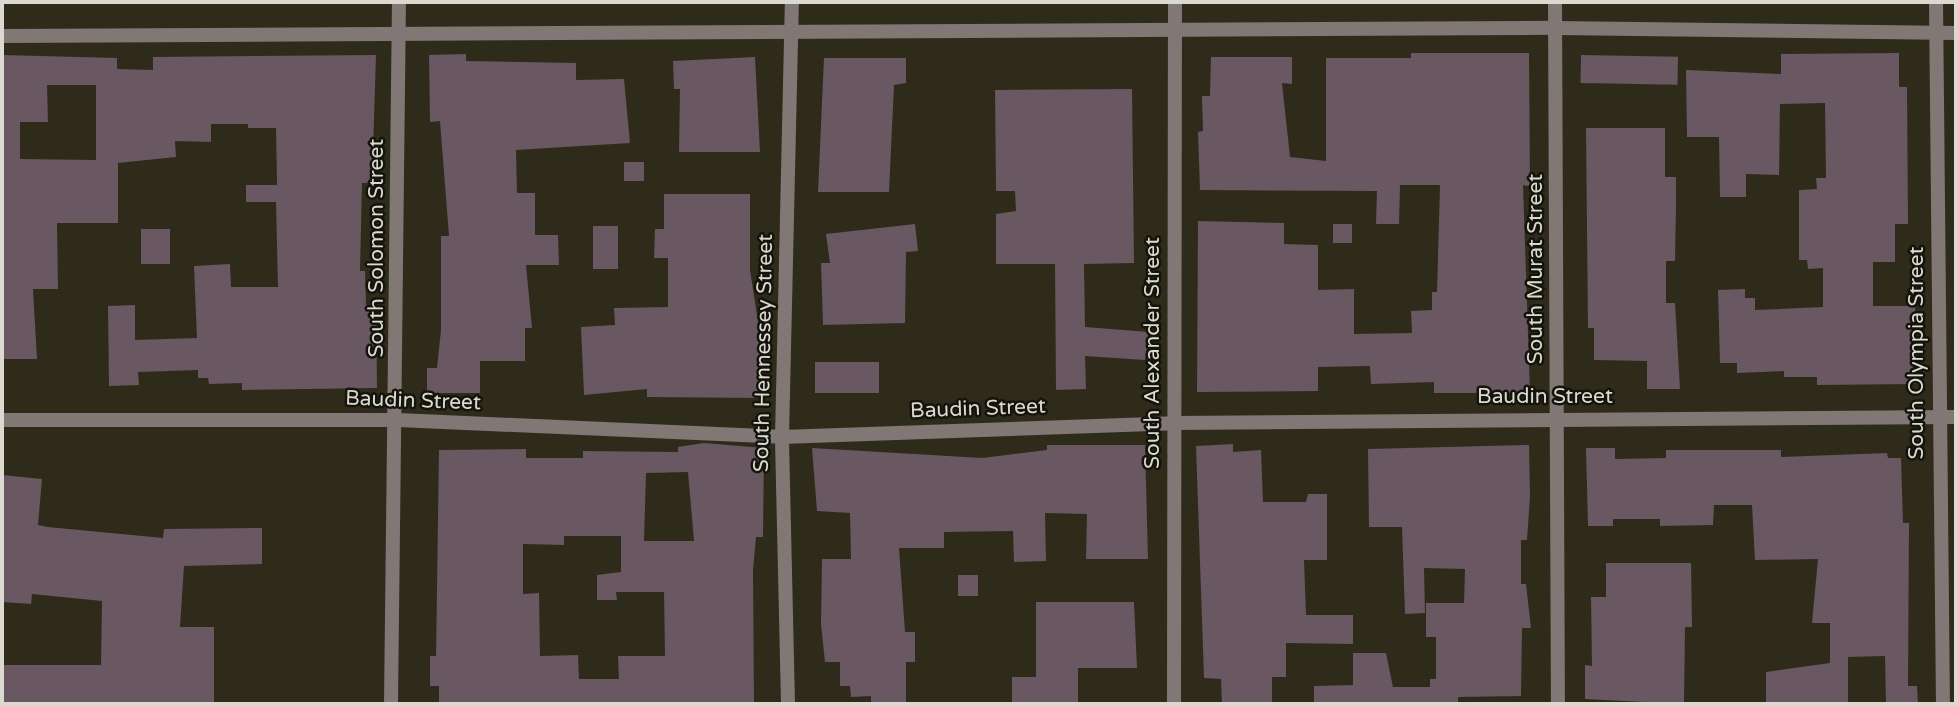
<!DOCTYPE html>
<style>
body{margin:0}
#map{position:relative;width:1958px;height:706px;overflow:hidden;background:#2f2b1b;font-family:"Varela Round",sans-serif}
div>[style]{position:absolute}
.building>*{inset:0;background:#695761;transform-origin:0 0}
.street>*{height:14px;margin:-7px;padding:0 7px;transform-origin:7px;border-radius:7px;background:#817775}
span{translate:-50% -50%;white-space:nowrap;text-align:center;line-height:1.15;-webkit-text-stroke:5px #15140c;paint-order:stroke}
.street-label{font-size:21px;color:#dcdad0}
.frame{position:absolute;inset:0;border:4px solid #dcdad0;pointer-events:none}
</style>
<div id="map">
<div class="building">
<div style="clip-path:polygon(1411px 53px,1529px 53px,1530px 186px,1523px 185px,1530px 393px,1434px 393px,1434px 382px,1371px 384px,1370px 366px,1318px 367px,1318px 391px,1197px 392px,1198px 221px,1284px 223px,1284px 244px,1318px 245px,1318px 290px,1354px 289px,1354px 334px,1412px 333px,1411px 311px,1432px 310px,1432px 292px,1437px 292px,1440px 185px,1400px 185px,1399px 224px,1376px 224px,1377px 191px,1200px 190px,1198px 132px,1203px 131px,1202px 96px,1210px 96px,1211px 57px,1292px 57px,1292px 84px,1282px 83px,1290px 157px,1326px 161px,1326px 58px,1411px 58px)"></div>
<div style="clip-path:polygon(1899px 53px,1899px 87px,1907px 87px,1908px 224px,1895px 224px,1895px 262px,1873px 262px,1873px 306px,1915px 306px,1916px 384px,1817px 385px,1817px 377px,1784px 377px,1784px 371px,1737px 373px,1737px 363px,1720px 363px,1718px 290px,1745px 289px,1745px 298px,1755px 298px,1755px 310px,1823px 307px,1823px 268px,1808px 269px,1807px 260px,1799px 260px,1799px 190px,1817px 189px,1816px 178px,1826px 178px,1825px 103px,1780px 104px,1779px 175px,1746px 174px,1746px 197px,1720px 197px,1719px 137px,1687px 137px,1686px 70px,1781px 74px,1781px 54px)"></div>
<div style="clip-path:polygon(466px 54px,466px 61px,576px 63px,576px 80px,624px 79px,630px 143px,516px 150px,517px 193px,535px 193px,535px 235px,558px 235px,559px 265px,526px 265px,532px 328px,525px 328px,525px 361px,480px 361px,480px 393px,427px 393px,427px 368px,437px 368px,441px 330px,441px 236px,449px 236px,440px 121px,430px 122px,429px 55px)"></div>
<div style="clip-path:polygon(evenodd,2px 55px,117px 58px,117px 69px,153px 70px,153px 57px,376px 55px,372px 183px,362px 183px,360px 271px,365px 271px,366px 305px,376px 305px,377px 388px,242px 390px,242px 383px,209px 384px,208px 378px,198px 378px,198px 370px,138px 372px,139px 385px,109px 386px,108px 306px,135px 305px,135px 340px,197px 338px,194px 266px,230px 264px,231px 287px,278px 287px,276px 202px,246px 202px,246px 185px,277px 185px,276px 128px,248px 128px,248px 124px,211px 124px,211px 142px,175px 141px,176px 157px,118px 163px,118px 223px,57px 223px,58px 289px,33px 289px,37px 359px,2px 359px,2px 55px,47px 85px,96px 85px,96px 160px,20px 159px,20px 122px,48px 122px,47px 85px)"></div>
<div style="left:1581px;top:55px;width:97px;height:28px;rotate:1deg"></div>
<div style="clip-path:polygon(755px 57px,760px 152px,679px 152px,680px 89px,674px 89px,673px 61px)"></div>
<div style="clip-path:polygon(824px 58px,906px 58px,906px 83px,894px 85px,889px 192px,818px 192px)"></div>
<div style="clip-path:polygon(1132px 89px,1134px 263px,1084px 264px,1085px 327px,1149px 332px,1145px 360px,1085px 356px,1086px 389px,1056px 390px,1055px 264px,996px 264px,996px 214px,1016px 211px,1015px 191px,996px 191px,995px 90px)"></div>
<div style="clip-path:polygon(1586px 128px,1665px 128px,1665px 177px,1676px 177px,1676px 206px,1675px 261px,1666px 261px,1666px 303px,1675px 303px,1680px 389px,1647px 389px,1647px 361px,1594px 360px,1594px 328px,1588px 328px)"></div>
<div style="left:624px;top:162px;width:20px;height:19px"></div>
<div style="clip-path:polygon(664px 194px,750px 194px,750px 270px,760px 335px,761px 398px,647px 397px,647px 389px,584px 395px,581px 327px,615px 325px,614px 308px,668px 307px,668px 258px,654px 258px,655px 229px,664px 229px)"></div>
<div style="clip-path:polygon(915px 224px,918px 251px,906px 252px,905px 323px,823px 325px,821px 263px,830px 263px,826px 234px)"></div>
<div style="left:1333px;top:224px;width:19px;height:19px"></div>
<div style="left:593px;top:226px;width:25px;height:43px"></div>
<div style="left:141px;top:229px;width:29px;height:35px"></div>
<div style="left:879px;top:362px;width:31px;height:64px;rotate:90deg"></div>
<div style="clip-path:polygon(evenodd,704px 443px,764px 448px,763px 537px,756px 537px,753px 570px,754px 704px,439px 704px,439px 686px,430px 686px,430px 656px,436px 656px,439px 450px,526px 449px,526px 458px,583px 458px,583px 451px,678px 452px,678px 447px,704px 443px,688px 472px,694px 541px,644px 541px,646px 473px,688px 472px,704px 443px,564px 536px,621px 536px,621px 572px,597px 575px,597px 600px,617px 600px,616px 592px,664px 592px,665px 656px,618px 656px,619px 679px,579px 679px,578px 655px,540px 656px,539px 593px,523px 594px,523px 544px,564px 545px,564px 536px)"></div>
<div style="clip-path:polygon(1233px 444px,1233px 452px,1261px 450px,1263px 502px,1306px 502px,1308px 494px,1327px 494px,1327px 560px,1304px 560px,1306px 615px,1353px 615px,1353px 644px,1286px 643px,1286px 677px,1272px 677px,1272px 704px,1222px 704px,1221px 679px,1204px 678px,1196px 446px)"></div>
<div style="clip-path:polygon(1047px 445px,1145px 445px,1148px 559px,1086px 559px,1087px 514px,1045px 513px,1046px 561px,1014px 562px,1013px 531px,944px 532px,944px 548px,899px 548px,905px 632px,915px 632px,915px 662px,906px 662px,906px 704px,871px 704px,871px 696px,851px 697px,850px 686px,840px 686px,840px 662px,825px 662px,821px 624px,822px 559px,851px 559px,850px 513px,817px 511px,812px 448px,982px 458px,1047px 450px)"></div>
<div style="clip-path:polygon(1529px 445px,1530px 497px,1527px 540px,1521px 540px,1521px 584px,1526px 584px,1531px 628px,1522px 628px,1521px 696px,1458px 697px,1458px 704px,1314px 704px,1314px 686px,1353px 685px,1353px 653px,1386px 653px,1393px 687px,1430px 687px,1430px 679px,1436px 679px,1436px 637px,1426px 637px,1426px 603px,1464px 603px,1465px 569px,1424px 568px,1425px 613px,1405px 614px,1402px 527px,1369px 527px,1368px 449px)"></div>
<div style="clip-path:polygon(1586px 448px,1615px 448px,1615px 459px,1666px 458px,1666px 450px,1781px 450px,1781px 457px,1887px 453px,1888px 458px,1901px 458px,1903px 523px,1909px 523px,1908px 686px,1917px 686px,1918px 704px,1886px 704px,1885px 656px,1848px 657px,1848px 704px,1766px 704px,1766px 672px,1830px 663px,1830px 623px,1812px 623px,1818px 559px,1755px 560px,1752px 505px,1714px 505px,1713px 525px,1660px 526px,1660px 519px,1613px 519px,1613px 526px,1588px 526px)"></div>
<div style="clip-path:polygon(2px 475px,42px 479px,38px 525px,48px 527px,163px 538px,164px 529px,262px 528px,262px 564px,184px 566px,180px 627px,214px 627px,214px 704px,2px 704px,2px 665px,101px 665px,102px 601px,32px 594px,31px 604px,2px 602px)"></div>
<div style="clip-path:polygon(1606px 563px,1691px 563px,1692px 627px,1685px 627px,1684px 704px,1585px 699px,1585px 665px,1592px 666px,1591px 597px,1606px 597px)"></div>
<div style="left:958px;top:575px;width:20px;height:21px"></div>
<div style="clip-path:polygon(1036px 602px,1134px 602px,1137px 668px,1078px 668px,1078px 704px,1012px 704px,1012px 677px,1036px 677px)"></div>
</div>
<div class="street">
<div style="left:1555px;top:2px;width:702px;rotate:89.76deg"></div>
<div style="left:1936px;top:2px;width:702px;rotate:89.43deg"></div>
<div style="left:2px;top:36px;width:1553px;rotate:-0.3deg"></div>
<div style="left:1555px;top:28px;width:401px;rotate:0.7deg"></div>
<div style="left:2px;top:420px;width:396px"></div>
<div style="left:398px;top:420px;width:384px;rotate:2.5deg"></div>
<div style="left:782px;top:437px;width:392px;rotate:-2deg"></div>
<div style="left:1174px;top:423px;width:782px;rotate:-0.44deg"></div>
<div style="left:391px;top:704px;width:702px;rotate:-89.35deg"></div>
<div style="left:788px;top:704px;width:267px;rotate:-91.3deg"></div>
<div style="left:782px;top:437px;width:435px;rotate:-88.7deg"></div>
<div style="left:1174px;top:704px;width:702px;rotate:-89.92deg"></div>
</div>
<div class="street-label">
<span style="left:377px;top:248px;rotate:-90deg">South Solomon Street</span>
<span style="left:1536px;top:269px;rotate:-90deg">South Murat Street</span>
<span style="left:764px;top:353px;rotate:-89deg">South Hennessey Street</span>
<span style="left:1153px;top:353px;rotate:-90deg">South Alexander Street</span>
<span style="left:1917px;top:353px;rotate:-90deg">South Olympia Street</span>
<span style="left:1545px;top:397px">Baudin Street</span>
<span style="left:413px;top:401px;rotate:2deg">Baudin Street</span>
<span style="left:978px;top:409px;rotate:-2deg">Baudin Street</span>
</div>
<div class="frame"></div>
</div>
